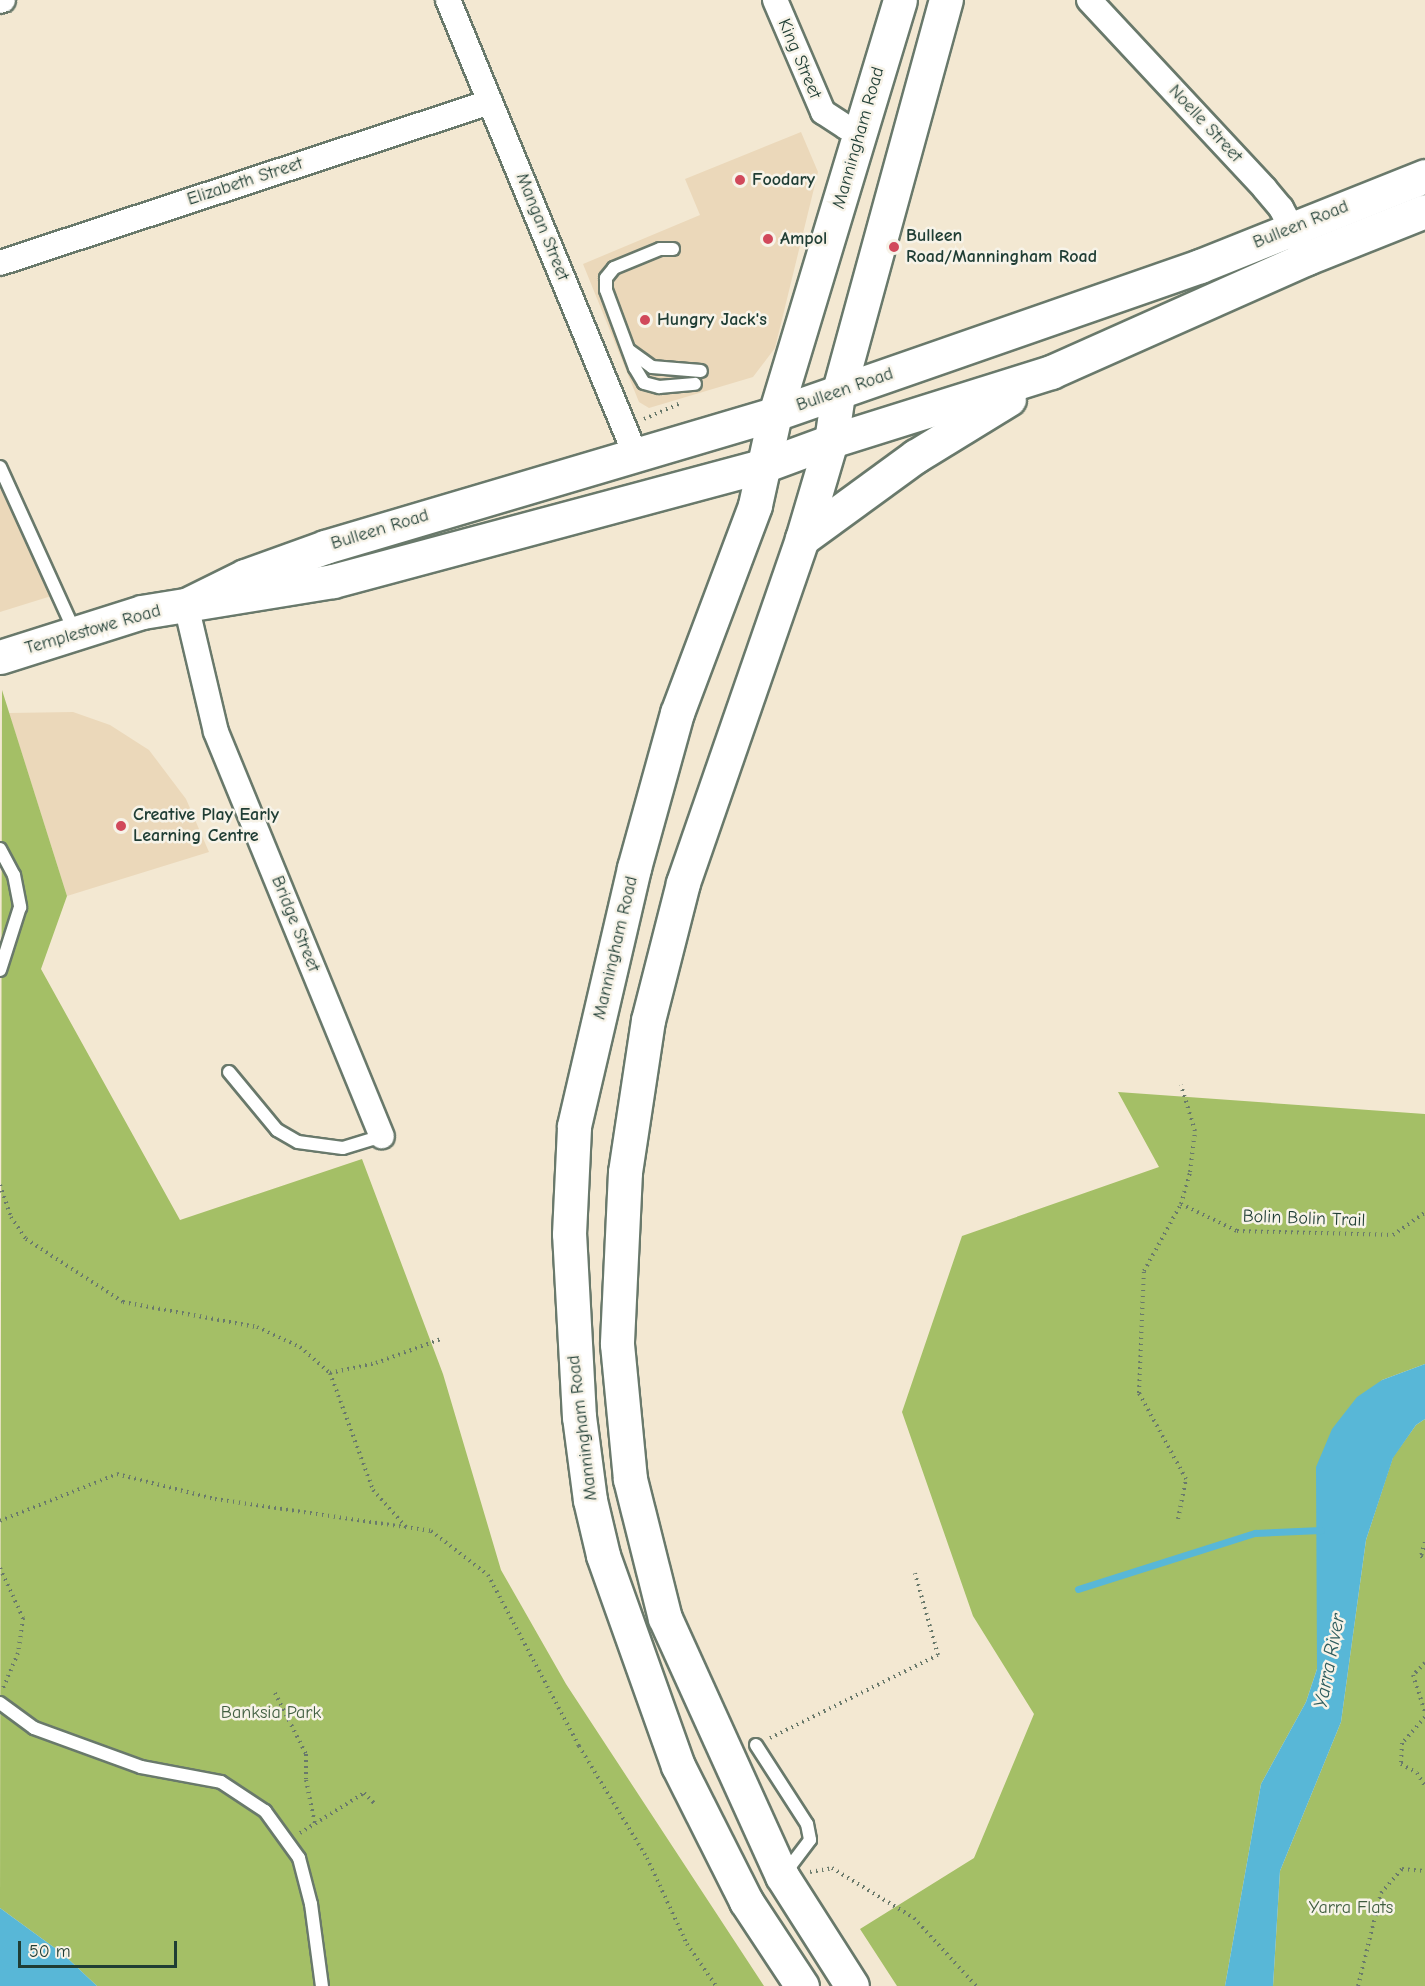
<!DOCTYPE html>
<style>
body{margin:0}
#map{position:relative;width:1425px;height:1986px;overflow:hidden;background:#f3e8d2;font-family:"Comic Neue",sans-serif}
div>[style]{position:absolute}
.built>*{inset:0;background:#ebd8ba}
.green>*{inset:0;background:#a4bf66}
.water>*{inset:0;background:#58b7d7}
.stream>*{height:7px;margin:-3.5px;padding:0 3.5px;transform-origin:3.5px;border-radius:3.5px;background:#58b7d7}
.path>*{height:4px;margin-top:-2px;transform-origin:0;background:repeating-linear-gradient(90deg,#69796b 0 1.5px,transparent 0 6px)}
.roads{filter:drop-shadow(2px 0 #69796b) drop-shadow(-2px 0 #69796b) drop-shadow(0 2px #69796b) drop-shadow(0 -2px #69796b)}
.lane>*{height:12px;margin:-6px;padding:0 6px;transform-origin:6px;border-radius:6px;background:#fff}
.street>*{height:24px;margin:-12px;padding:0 12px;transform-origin:12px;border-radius:12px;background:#fff}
.primary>*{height:33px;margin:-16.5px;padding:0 16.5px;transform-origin:16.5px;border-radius:16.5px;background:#fff}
.highway>*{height:33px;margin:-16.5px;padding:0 16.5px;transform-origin:16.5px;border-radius:16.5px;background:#fff}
.dots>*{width:16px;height:16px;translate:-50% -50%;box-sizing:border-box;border:3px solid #f7f3e8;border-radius:50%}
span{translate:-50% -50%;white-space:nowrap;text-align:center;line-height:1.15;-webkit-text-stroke:5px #f7f3e8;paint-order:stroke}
.street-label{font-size:18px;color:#1f3d34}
.poi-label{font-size:18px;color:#1f3d34;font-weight:700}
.left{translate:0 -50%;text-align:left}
.park-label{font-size:18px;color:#405e40}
.water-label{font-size:20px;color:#2d5c5d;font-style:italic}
.scale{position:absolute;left:18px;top:1941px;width:159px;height:27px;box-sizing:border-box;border:3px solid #1f3d34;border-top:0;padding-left:8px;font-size:18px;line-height:21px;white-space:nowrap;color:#1f3d34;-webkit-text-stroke:4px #f7f3e8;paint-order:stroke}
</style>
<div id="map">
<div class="built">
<div style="clip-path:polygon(801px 132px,818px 172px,775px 348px,753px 377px,649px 408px,639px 402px,583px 264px,700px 215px,685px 179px)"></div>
<div style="clip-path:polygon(14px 486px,61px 593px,0 612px,0 490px)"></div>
<div style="clip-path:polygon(73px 712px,110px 725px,149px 750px,186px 799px,209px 852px,67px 896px,9px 713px)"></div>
</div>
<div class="green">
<div style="clip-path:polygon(2px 690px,67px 896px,41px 969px,180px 1220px,362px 1159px,443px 1374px,501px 1570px,566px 1684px,764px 1986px,97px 1986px,63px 1954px,0 1908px)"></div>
<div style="clip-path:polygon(1118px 1092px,1425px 1114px,1425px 1364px,1382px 1380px,1317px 1467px,1317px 1669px,1306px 1702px,1261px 1784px,1225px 1986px,897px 1986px,860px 1929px,974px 1858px,1034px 1714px,973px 1616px,902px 1412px,962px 1236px,1159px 1167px)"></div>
<div style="clip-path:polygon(1425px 1419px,1425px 1986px,1273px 1986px,1280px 1871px,1341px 1722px,1366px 1540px,1393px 1457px,1416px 1425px)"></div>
</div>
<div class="water">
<div style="clip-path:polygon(1425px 1364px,1425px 1419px,1416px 1425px,1393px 1458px,1366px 1540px,1341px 1722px,1280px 1871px,1273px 1986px,1225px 1986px,1261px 1784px,1306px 1702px,1317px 1669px,1316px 1467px,1332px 1429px,1357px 1397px,1382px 1380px)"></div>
<div style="clip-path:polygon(0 1908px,63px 1954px,97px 1986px,0 1986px)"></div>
</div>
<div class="stream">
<div style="left:1078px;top:1589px;width:186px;rotate:-17.6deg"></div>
<div style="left:1255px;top:1533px;width:66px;rotate:-2.6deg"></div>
</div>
<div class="path">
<div style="left:644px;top:419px;width:40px;rotate:-23.4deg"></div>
<div style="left:0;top:1185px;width:34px;rotate:71deg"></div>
<div style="left:11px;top:1217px;width:27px;rotate:56deg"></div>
<div style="left:26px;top:1239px;width:116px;rotate:33deg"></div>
<div style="left:123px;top:1302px;width:136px;rotate:10.6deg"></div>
<div style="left:257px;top:1327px;width:47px;rotate:24.9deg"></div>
<div style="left:300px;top:1347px;width:40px;rotate:41deg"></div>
<div style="left:330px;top:1373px;width:125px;rotate:69.8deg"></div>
<div style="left:373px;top:1490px;width:50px;rotate:48.3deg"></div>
<div style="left:1181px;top:1204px;width:62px;rotate:25.7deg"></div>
<div style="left:1237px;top:1231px;width:156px;rotate:1.5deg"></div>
<div style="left:1393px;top:1235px;width:39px;rotate:-35deg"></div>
<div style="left:330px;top:1373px;width:47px;rotate:-12.3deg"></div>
<div style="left:376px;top:1363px;width:69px;rotate:-20.3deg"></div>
<div style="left:1178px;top:1519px;width:41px;rotate:-78.7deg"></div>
<div style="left:1186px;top:1479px;width:98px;rotate:-118.7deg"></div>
<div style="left:1139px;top:1393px;width:122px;rotate:-87.7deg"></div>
<div style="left:1144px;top:1271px;width:77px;rotate:-61.1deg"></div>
<div style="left:1181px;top:1204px;width:33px;rotate:-74deg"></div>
<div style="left:1190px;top:1172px;width:41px;rotate:-83deg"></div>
<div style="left:1195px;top:1131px;width:48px;rotate:-106.9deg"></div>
<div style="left:0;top:1521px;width:126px;rotate:-21.9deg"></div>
<div style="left:117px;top:1474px;width:101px;rotate:14.3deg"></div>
<div style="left:215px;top:1499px;width:218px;rotate:8.4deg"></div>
<div style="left:431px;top:1531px;width:72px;rotate:37.7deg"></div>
<div style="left:488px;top:1575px;width:194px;rotate:62deg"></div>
<div style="left:579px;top:1746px;width:131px;rotate:58.7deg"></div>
<div style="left:647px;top:1858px;width:95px;rotate:65.1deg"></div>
<div style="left:687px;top:1944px;width:51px;rotate:55.4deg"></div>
<div style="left:1425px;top:1542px;width:15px;rotate:106deg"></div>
<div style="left:1421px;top:1556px;width:5px;rotate:37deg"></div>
<div style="left:0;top:1568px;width:55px;rotate:65.3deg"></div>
<div style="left:23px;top:1618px;width:35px;rotate:98deg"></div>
<div style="left:18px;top:1653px;width:38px;rotate:113deg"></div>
<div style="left:1425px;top:1663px;width:17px;rotate:135deg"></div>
<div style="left:1413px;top:1675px;width:40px;rotate:72deg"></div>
<div style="left:275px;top:1693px;width:68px;rotate:63.1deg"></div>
<div style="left:306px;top:1754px;width:26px;rotate:90deg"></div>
<div style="left:306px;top:1780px;width:45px;rotate:78.4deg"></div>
<div style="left:1425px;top:1717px;width:35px;rotate:131deg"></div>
<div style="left:1402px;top:1743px;width:21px;rotate:93deg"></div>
<div style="left:1401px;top:1764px;width:18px;rotate:29deg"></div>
<div style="left:1417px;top:1773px;width:15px;rotate:58deg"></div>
<div style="left:770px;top:1738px;width:187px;rotate:-26.3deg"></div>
<div style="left:938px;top:1655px;width:85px;rotate:-105.7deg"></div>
<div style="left:300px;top:1833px;width:75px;rotate:-32deg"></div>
<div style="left:364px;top:1793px;width:16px;rotate:45deg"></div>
<div style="left:810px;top:1872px;width:22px;rotate:-10deg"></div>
<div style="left:832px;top:1868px;width:96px;rotate:31.4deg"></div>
<div style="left:914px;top:1918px;width:92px;rotate:47.6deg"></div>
<div style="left:1358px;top:1986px;width:96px;rotate:-76.1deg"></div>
<div style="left:1381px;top:1893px;width:32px;rotate:-49deg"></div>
<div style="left:1402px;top:1869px;width:23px;rotate:5deg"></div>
</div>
<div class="roads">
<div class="lane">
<div style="left:673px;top:249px;width:13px;rotate:180deg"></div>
<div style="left:660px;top:249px;width:50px;rotate:157.6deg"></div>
<div style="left:614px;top:268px;width:13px;rotate:129deg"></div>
<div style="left:606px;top:278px;width:12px;rotate:90deg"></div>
<div style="left:606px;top:290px;width:83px;rotate:69.6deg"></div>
<div style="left:635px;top:368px;width:17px;rotate:59deg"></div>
<div style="left:644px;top:383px;width:16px;rotate:15deg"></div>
<div style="left:659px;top:387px;width:36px;rotate:-5deg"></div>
<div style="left:630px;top:351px;width:27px;rotate:36deg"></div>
<div style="left:652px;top:367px;width:49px;rotate:4.7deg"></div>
<div style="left:0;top:467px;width:181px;rotate:65.6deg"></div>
<div style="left:0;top:849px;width:30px;rotate:62deg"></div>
<div style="left:14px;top:875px;width:33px;rotate:79deg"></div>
<div style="left:20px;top:907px;width:66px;rotate:107.6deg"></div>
<div style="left:229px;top:1072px;width:75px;rotate:50.4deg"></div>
<div style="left:277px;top:1130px;width:24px;rotate:30deg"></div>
<div style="left:298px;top:1142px;width:45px;rotate:7.6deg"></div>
<div style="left:343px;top:1148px;width:41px;rotate:-17.1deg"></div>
<div style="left:0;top:1703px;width:42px;rotate:36.3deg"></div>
<div style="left:34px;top:1728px;width:114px;rotate:20deg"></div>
<div style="left:141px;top:1767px;width:81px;rotate:10.6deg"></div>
<div style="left:221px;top:1782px;width:53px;rotate:33.4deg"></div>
<div style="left:265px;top:1811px;width:58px;rotate:54.1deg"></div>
<div style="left:299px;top:1858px;width:48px;rotate:75.4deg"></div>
<div style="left:311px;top:1904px;width:83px;rotate:82.4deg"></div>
<div style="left:756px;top:1745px;width:94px;rotate:57.2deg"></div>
<div style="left:807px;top:1824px;width:16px;rotate:79deg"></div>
<div style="left:810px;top:1840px;width:41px;rotate:127.1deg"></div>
</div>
<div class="street">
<div style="left:448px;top:0;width:491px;rotate:67.6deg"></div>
<div style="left:775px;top:0;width:122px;rotate:66.8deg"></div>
<div style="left:823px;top:112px;width:27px;rotate:33deg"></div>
<div style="left:846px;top:127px;width:15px;rotate:4deg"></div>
<div style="left:1089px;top:0;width:258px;rotate:47deg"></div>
<div style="left:1265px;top:189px;width:25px;rotate:50deg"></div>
<div style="left:1281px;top:208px;width:38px;rotate:62deg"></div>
<div style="left:0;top:1px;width:3px;rotate:-18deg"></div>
<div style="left:0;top:263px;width:516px;rotate:-18.19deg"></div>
<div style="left:186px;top:605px;width:130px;rotate:76.7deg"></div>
<div style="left:216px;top:732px;width:437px;rotate:67.7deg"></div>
</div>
<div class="primary">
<div style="left:838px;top:394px;width:409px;rotate:-74.7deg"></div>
<div style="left:186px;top:605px;width:66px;rotate:-26.2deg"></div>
<div style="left:245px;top:576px;width:85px;rotate:-19.9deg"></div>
<div style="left:325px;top:547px;width:469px;rotate:-16.5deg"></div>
<div style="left:775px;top:414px;width:432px;rotate:-73.2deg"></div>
<div style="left:0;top:657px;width:149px;rotate:-17.6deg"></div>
<div style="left:142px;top:612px;width:193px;rotate:-9.2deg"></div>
<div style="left:333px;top:581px;width:445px;rotate:-15deg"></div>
</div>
<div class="highway">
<div style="left:838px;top:394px;width:48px;rotate:98.5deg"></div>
<div style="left:831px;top:441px;width:102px;rotate:106.5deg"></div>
<div style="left:802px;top:539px;width:364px;rotate:109.1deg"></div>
<div style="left:683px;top:883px;width:141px;rotate:104.3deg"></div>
<div style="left:648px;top:1020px;width:154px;rotate:98.6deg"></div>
<div style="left:625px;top:1172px;width:172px;rotate:92.7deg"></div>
<div style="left:617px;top:1344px;width:136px;rotate:84.5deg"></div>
<div style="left:630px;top:1479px;width:143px;rotate:75.9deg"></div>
<div style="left:665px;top:1618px;width:283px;rotate:65.6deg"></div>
<div style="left:782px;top:1876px;width:130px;rotate:57.5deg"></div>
<div style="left:763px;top:466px;width:72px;rotate:-20.2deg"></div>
<div style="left:831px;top:441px;width:231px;rotate:-17.4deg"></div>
<div style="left:1051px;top:372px;width:280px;rotate:-24deg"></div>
<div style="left:1307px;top:258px;width:127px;rotate:-21.7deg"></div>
<div style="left:802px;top:539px;width:141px;rotate:-36.1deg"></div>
<div style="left:916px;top:456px;width:109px;rotate:-31.5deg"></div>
<div style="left:802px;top:1986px;width:102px;rotate:-123.4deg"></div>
<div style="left:746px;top:1901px;width:151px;rotate:-116.7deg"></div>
<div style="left:678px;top:1766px;width:224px;rotate:-109.6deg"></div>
<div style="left:603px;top:1555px;width:57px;rotate:-103.3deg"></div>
<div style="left:590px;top:1500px;width:84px;rotate:-97.5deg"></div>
<div style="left:579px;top:1417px;width:183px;rotate:-93.1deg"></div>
<div style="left:569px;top:1234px;width:108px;rotate:-87.3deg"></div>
<div style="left:574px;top:1126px;width:265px;rotate:-76.9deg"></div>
<div style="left:634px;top:868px;width:161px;rotate:-74.5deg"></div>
<div style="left:677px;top:713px;width:222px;rotate:-69.4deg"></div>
<div style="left:755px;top:505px;width:93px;rotate:-77.6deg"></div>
<div style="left:775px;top:414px;width:450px;rotate:-19.2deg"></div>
<div style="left:1200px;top:266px;width:242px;rotate:-21.8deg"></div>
</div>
</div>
<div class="dots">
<div style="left:740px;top:180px;background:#d1495b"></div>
<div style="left:768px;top:239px;background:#d1495b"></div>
<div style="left:894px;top:247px;background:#d1495b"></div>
<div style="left:645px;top:320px;background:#d1495b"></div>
<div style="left:121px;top:826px;background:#d1495b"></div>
</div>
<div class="street-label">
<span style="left:799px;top:59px;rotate:67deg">King Street</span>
<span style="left:1205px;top:124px;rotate:47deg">Noelle Street</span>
<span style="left:859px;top:138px;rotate:-74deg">Manningham Road</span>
<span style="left:245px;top:182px;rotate:-18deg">Elizabeth Street</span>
<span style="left:1301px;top:225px;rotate:-22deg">Bulleen Road</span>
<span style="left:542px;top:227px;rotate:68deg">Mangan Street</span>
<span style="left:845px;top:390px;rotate:-19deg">Bulleen Road</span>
<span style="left:380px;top:530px;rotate:-17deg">Bulleen Road</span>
<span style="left:93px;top:630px;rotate:-16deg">Templestowe Road</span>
<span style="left:295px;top:924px;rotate:68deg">Bridge Street</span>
<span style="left:616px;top:948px;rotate:-77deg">Manningham Road</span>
<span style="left:1304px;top:1219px;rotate:2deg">Bolin Bolin Trail</span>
<span style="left:583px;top:1428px;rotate:-97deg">Manningham Road</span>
</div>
<div class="poi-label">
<span class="left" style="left:752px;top:180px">Foodary</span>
<span class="left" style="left:906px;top:247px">Bulleen<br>Road/Manningham Road</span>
<span class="left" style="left:780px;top:239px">Ampol</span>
<span class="left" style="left:657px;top:320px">Hungry Jack's</span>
<span class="left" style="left:133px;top:826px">Creative Play Early<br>Learning Centre</span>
</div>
<div class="park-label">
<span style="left:271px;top:1713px">Banksia Park</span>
<span style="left:1351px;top:1908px">Yarra Flats</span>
</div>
<div class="water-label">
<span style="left:1329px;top:1661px;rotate:-79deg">Yarra River</span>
</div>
<div class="scale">50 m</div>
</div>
